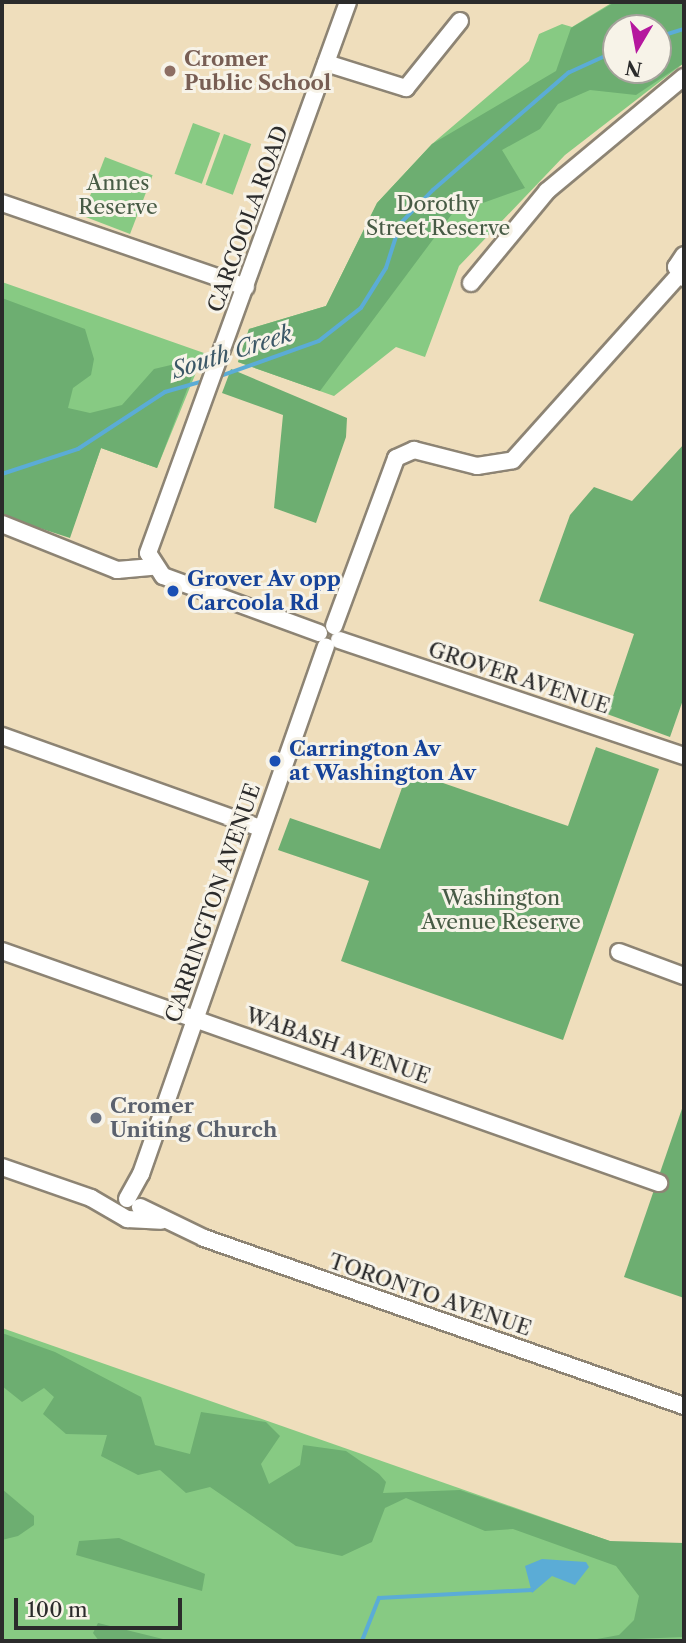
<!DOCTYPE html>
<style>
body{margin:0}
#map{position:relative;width:686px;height:1643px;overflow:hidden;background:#efdebc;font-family:"Libre Caslon Text",serif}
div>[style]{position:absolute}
.green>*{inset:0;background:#87ca83;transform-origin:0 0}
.forest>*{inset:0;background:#6dae71}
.water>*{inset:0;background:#5bacd6}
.stream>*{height:3.5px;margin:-1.75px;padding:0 1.75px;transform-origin:1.75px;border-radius:1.75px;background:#5bacd6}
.roads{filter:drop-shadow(2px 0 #8d8474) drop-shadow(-2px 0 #8d8474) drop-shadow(0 2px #8d8474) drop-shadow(0 -2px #8d8474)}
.minor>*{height:16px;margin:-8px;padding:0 8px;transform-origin:8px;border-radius:8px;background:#fff}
.dots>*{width:19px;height:19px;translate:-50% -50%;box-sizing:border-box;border:4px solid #f7f3e8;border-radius:50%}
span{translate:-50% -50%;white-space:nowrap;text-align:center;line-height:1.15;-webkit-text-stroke:6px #f7f3e8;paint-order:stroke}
.education-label{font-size:21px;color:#785e54;font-weight:700}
.left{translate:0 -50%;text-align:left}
.park-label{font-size:21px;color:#475b45}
.street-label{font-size:21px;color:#2b2b2b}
.transit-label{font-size:21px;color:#164399;font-weight:700}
.worship-label{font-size:21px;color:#5b616d;font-weight:700}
.water-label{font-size:23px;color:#3c5867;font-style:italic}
.frame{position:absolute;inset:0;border:4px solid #2b2b2b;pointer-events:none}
.north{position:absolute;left:602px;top:14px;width:70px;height:70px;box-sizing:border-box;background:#f7f3e8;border:2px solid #a5a39c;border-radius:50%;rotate:190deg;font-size:19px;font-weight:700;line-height:28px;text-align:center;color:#2b2b2b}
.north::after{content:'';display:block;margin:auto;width:24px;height:32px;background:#b5179e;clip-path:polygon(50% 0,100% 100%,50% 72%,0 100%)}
.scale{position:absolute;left:14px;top:1598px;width:168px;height:32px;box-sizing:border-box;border:4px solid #2b2b2b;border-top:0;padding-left:9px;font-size:21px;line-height:24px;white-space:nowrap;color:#2b2b2b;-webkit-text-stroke:5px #f7f3e8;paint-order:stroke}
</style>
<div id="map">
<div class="green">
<div style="clip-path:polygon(evenodd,613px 2px,684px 2px,684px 63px,565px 155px,459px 266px,425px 357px,396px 347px,334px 396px,238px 362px,249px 329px,326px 306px,377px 203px,432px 144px,529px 61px,539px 34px,562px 24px,572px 27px,613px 2px,616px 28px,658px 28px,658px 70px,616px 70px,616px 28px)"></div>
<div style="left:193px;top:123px;width:29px;height:54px;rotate:20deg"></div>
<div style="left:224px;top:134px;width:29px;height:54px;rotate:20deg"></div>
<div style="left:105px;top:157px;width:51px;height:63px;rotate:21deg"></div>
<div style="clip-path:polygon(2px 282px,204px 353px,157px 468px,101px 448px,73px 527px,2px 502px)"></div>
<div style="clip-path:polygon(2px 1328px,684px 1567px,684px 1641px,2px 1641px)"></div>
</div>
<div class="forest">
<div style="clip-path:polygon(evenodd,615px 2px,684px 2px,684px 63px,636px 95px,590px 90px,558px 104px,540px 129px,502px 150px,525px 188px,452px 214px,320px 391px,238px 362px,249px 329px,326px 306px,377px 203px,432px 144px,556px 71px,571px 28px,615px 2px,616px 28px,658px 28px,658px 70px,616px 70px,616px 28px)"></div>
<div style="clip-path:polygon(2px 298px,85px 329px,94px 359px,91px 375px,73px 388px,68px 408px,90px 413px,122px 405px,154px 369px,192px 360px,196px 366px,157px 468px,101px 448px,70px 538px,2px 516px)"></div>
<div style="clip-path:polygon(231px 369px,347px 418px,346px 437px,316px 523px,274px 508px,283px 415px,222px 393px)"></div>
<div style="clip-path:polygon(684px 444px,684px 697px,670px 737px,607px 714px,634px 634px,539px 601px,570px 515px,594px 487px,632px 501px)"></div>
<div style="clip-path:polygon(596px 747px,659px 769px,563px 1040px,341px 961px,369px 881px,278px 850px,290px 818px,380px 849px,408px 771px,568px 826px)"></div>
<div style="clip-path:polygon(684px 1103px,684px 1298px,624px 1277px)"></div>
<div style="clip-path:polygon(2px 1333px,55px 1352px,141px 1397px,155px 1445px,190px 1454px,201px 1412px,266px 1422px,280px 1436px,261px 1464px,269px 1484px,300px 1465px,303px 1445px,346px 1451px,379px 1474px,386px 1482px,383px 1493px,460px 1490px,610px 1541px,684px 1543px,684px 1637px,586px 1641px,619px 1635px,634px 1620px,639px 1596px,616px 1566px,513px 1529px,485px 1531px,406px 1498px,385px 1508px,372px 1542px,342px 1556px,296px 1546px,210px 1487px,186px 1493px,160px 1470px,138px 1475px,101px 1456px,107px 1435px,66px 1434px,43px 1414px,54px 1397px,44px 1388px,22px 1402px,2px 1386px)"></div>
<div style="clip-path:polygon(2px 1489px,34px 1516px,34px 1525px,18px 1536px,2px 1540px)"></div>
<div style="clip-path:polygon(119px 1538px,205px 1574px,202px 1591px,76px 1555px,79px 1541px)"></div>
<div style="clip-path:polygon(98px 1623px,171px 1641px,99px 1641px,93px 1633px)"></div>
</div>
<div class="water">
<div style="clip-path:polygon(542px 1559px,586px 1562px,589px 1567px,575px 1585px,552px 1576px,532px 1593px,525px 1566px)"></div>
</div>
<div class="stream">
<div style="left:658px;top:37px;width:27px;rotate:-17deg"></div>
<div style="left:218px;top:377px;width:107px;rotate:-19.6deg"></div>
<div style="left:319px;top:341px;width:53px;rotate:-38.2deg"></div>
<div style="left:361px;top:308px;width:47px;rotate:-58deg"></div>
<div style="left:386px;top:268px;width:46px;rotate:-72.3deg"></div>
<div style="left:400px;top:224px;width:47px;rotate:-45.9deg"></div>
<div style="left:433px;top:190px;width:179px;rotate:-40.9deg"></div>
<div style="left:568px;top:73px;width:53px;rotate:-24.6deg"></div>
<div style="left:2px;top:474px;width:80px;rotate:-18.2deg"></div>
<div style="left:78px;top:449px;width:104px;rotate:-33.2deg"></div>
<div style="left:165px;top:392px;width:41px;rotate:-15.8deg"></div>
<div style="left:362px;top:1641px;width:46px;rotate:-68.4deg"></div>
<div style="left:379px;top:1598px;width:153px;rotate:-3deg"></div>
</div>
<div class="roads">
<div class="minor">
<div style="left:326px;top:63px;width:84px;rotate:17.4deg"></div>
<div style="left:406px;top:88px;width:86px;rotate:-51.1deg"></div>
<div style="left:2px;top:203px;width:258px;rotate:19deg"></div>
<div style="left:684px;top:255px;width:14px;rotate:124deg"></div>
<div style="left:676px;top:267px;width:14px;rotate:54deg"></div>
<div style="left:471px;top:283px;width:119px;rotate:-50.4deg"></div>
<div style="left:547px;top:191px;width:178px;rotate:-39.8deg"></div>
<div style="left:2px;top:524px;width:124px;rotate:21.8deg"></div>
<div style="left:117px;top:570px;width:36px;rotate:-5deg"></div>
<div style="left:334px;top:626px;width:179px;rotate:-69.7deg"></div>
<div style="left:396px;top:458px;width:20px;rotate:-24deg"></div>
<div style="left:414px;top:450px;width:65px;rotate:14.3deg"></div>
<div style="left:477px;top:466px;width:36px;rotate:-9deg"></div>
<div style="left:513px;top:460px;width:249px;rotate:-48.1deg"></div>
<div style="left:319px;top:633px;width:166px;rotate:-159.9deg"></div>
<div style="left:163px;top:576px;width:27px;rotate:-123deg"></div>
<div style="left:148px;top:553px;width:586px;rotate:-70.05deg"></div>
<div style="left:339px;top:640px;width:364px;rotate:18.6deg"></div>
<div style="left:2px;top:736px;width:275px;rotate:19.6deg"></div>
<div style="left:2px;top:951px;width:697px;rotate:19.45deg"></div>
<div style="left:619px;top:952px;width:69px;rotate:20.3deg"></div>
<div style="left:2px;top:1167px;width:94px;rotate:19.2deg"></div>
<div style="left:91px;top:1198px;width:42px;rotate:30.3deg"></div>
<div style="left:127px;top:1219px;width:34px;rotate:3deg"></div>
<div style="left:127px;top:1199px;width:29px;rotate:-61deg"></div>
<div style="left:141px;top:1174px;width:559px;rotate:-70.69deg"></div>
<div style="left:140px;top:1207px;width:71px;rotate:25.8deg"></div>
<div style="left:204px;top:1238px;width:509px;rotate:19.29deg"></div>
</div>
</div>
<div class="dots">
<div style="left:170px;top:71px;background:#8d6e63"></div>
<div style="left:173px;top:591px;background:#1a4fb4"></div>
<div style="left:275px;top:761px;background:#1a4fb4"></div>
<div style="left:96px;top:1118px;background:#6b7280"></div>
</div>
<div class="education-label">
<span class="left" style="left:184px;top:71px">Cromer<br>Public School</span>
</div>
<div class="park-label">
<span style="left:118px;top:195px">Annes<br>Reserve</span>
<span style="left:438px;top:216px">Dorothy<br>Street Reserve</span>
<span style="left:501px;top:910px">Washington<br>Avenue Reserve</span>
</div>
<div class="street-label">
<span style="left:248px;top:219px;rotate:-70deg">CARCOOLA ROAD</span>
<span style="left:519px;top:678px;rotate:18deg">GROVER AVENUE</span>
<span style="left:213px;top:903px;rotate:-71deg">CARRINGTON AVENUE</span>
<span style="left:338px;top:1046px;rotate:19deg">WABASH AVENUE</span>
<span style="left:430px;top:1295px;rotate:19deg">TORONTO AVENUE</span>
</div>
<div class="transit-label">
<span class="left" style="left:187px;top:591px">Grover Av opp<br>Carcoola Rd</span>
<span class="left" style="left:289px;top:761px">Carrington Av<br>at Washington Av</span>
</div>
<div class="worship-label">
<span class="left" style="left:110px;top:1118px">Cromer<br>Uniting Church</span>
</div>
<div class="water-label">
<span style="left:232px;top:352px;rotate:-18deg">South Creek</span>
</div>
<div class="frame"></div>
<div class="north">N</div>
<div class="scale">100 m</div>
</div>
